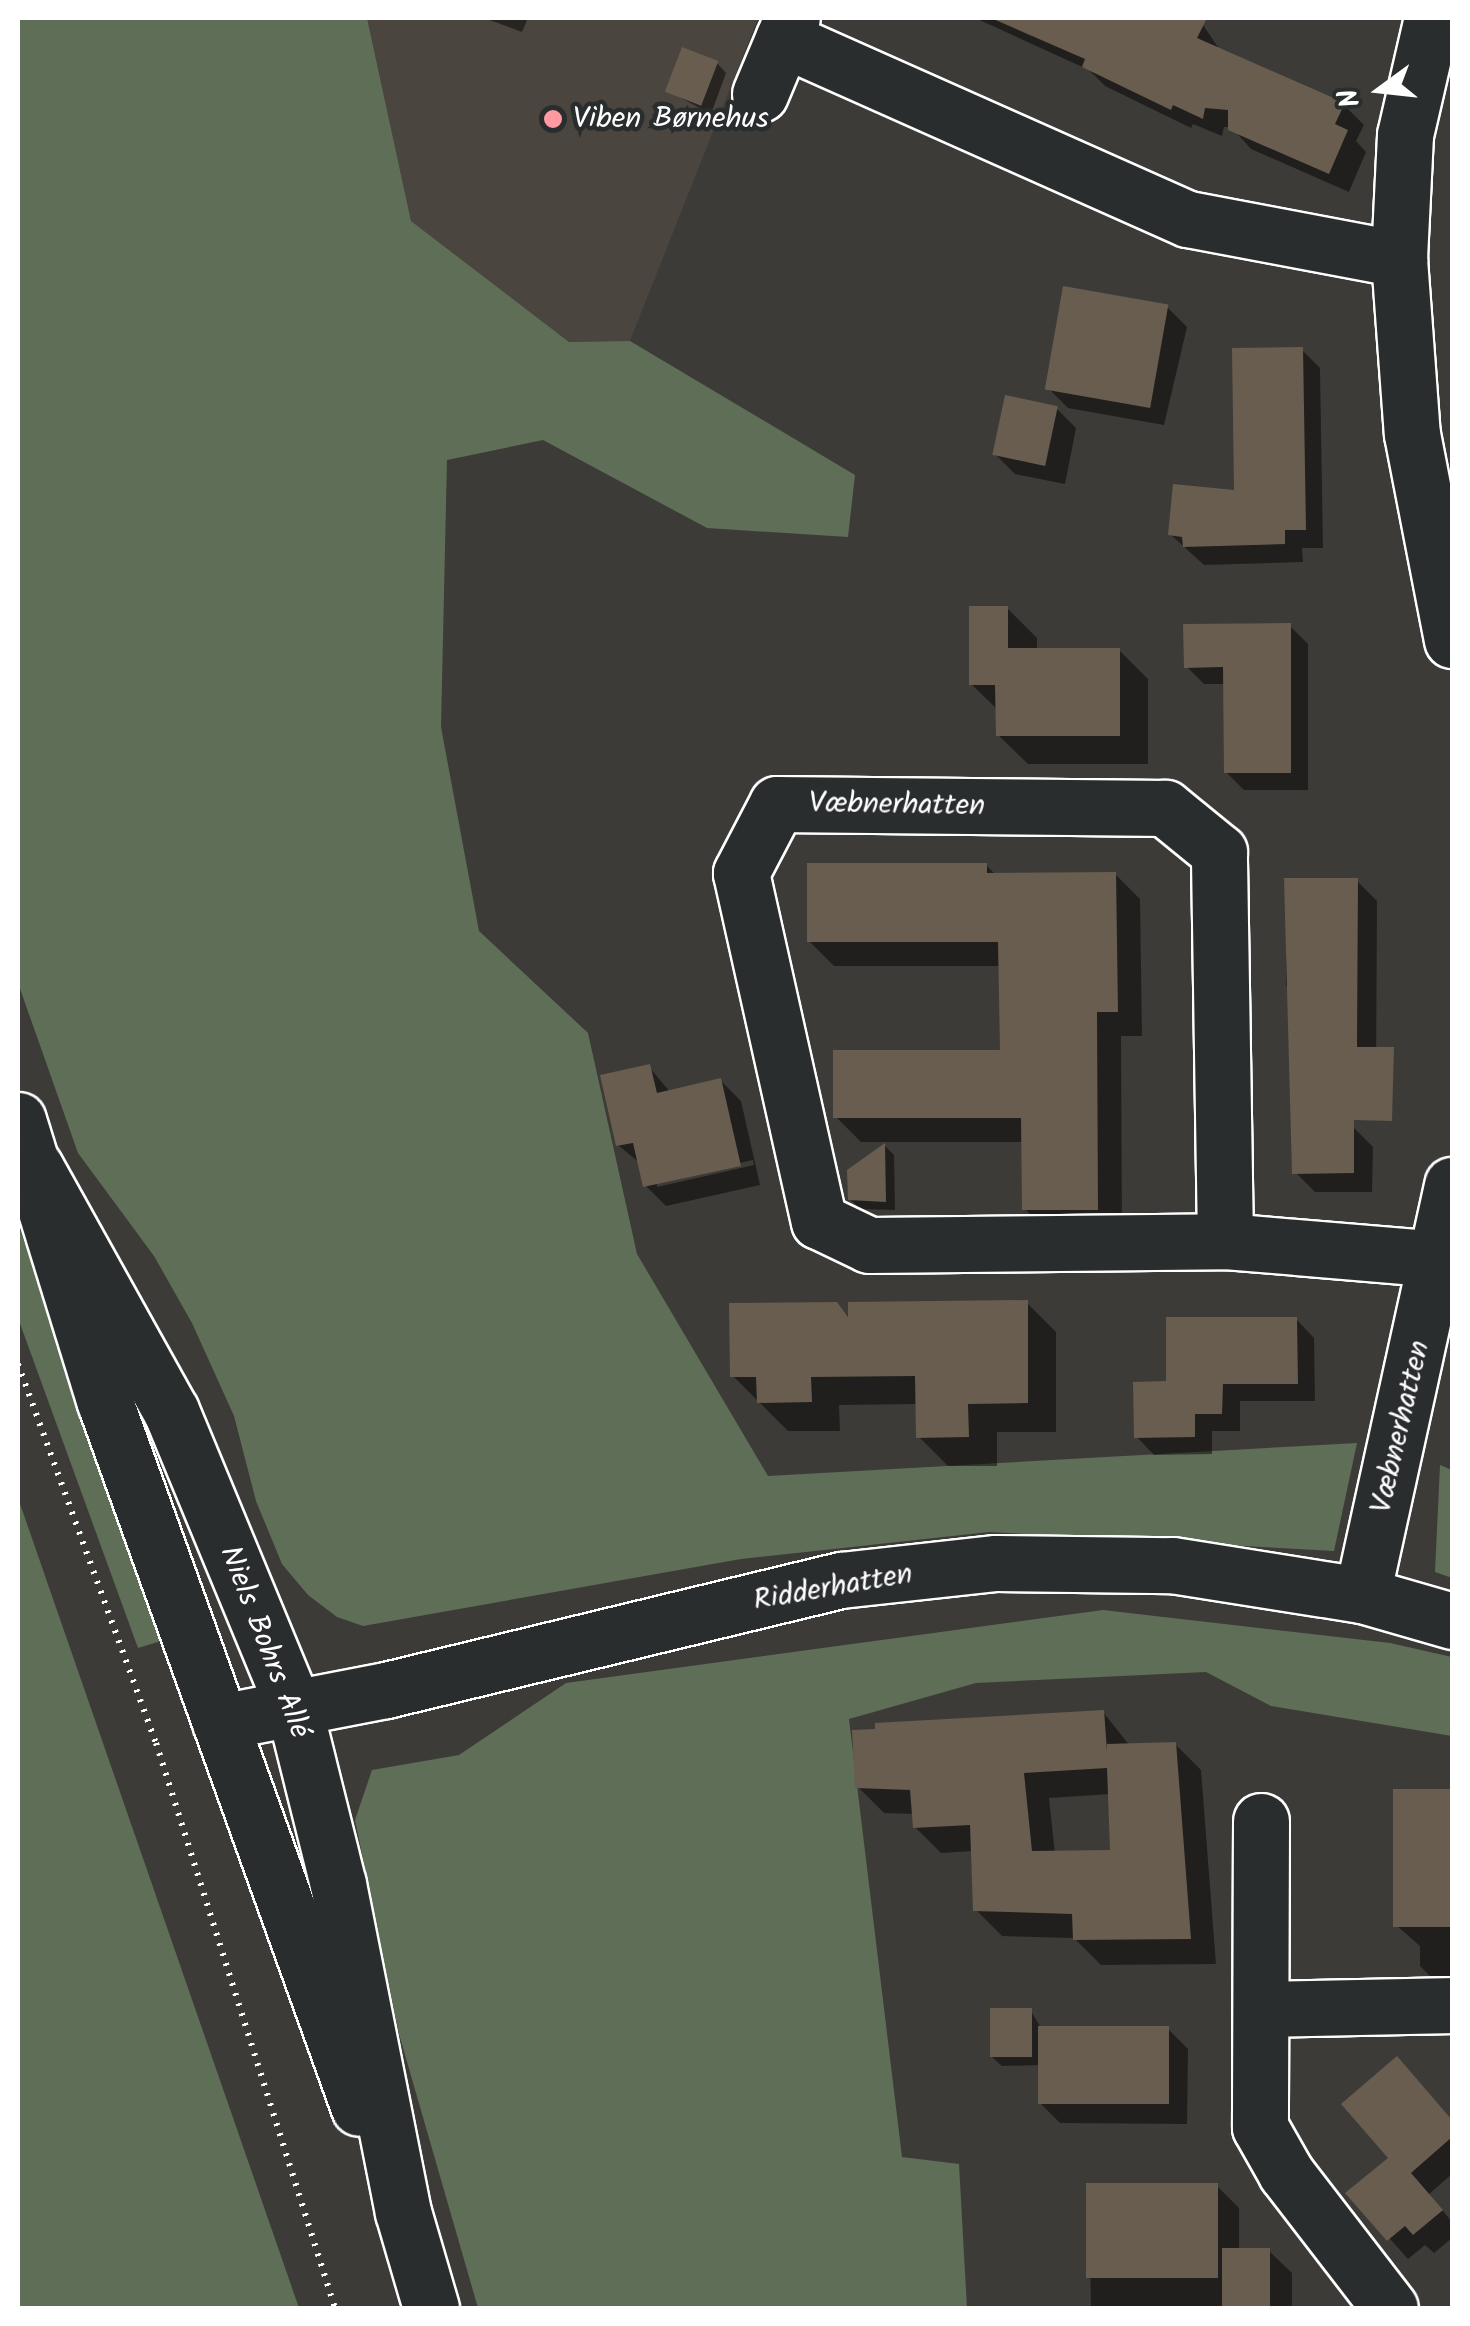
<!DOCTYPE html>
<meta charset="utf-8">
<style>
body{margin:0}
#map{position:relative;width:1470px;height:2326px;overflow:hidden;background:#3d3b38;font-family:Kalam,sans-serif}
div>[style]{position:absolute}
.built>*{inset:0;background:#4a453f}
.green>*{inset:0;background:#5f6e56}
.shadow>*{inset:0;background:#0007}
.building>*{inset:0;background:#685d4f;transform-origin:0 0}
.path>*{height:6px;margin-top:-3px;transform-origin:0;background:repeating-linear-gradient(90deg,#fff 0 2.5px,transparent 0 10.5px)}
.roads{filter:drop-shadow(2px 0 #fff) drop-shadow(-2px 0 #fff) drop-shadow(0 2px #fff) drop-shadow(0 -2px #fff)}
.minor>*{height:55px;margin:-27.5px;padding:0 27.5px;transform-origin:27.5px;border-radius:27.5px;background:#2a2d2e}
.tertiary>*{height:55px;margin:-27.5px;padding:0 27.5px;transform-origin:27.5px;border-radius:27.5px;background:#2a2d2e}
.dots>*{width:28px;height:28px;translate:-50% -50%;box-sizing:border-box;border:5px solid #2a2d2e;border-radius:50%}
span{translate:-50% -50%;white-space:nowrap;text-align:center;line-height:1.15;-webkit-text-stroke:9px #2a2d2e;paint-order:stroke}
.poi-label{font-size:30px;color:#fff}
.left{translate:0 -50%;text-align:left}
.street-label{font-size:30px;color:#fff}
.frame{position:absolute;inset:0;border:20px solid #fff;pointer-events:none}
.north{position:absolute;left:1330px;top:40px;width:100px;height:100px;-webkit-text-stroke:8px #2a2d2e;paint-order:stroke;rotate:255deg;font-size:28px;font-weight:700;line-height:40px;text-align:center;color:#fff}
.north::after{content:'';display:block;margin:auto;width:35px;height:45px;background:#fff;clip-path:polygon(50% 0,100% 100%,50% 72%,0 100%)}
</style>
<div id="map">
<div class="built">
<div style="clip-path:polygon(367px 18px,758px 18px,630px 341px,569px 342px,411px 221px)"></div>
</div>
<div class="green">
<div style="clip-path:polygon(18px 18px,367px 18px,411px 221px,569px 342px,630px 341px,855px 475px,848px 537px,707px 528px,543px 440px,447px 460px,441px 727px,479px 931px,588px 1033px,637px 1254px,768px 1476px,1357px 1443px,1334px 1551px,989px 1532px,741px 1559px,363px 1626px,337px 1617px,308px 1595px,282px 1564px,256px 1501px,234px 1416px,192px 1323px,154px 1256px,78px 1153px,18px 983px)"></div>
<div style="clip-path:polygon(18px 1225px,171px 1638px,138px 1648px,18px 1318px)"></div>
<div style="clip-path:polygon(1440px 1465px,1452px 1470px,1452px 1578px,1435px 1572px)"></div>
<div style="clip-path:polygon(18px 1498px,299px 2308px,18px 2308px)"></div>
<div style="clip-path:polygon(1103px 1610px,1390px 1643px,1452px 1657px,1452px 1736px,1271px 1706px,1206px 1672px,976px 1683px,849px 1719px,902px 2157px,959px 2164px,967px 2308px,478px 2308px,399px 2034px,355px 1820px,372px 1770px,459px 1755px,566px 1683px)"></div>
</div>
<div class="shadow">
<div style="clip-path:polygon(484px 18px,528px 18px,522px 32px)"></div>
<div style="clip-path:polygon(975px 18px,1187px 18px,1203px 25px,1220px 50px,1344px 105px,1364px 125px,1356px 141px,1366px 152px,1349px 192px,1251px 149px,1231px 127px,1224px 127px,1222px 136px,1193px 124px,1191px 128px,1105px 86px,1089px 70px)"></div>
<div style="clip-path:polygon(717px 63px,726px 73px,711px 114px,668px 91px)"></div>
<div style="clip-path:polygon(1167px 307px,1187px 327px,1164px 425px,1068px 408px,1048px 388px)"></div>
<div style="clip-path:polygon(1302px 350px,1320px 368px,1323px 548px,1302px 548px,1303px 562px,1204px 565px,1170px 534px,1237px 493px)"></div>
<div style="clip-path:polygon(1056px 408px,1076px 428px,1065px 484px,1015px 474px,995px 454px)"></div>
<div style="clip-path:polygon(1007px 608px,1037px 638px,1037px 650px,1119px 650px,1148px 679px,1148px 764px,1028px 764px,998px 735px,998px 710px,971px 684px)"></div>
<div style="clip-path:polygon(1290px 626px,1308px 644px,1308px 790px,1244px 790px,1226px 772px,1226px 684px,1204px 684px,1186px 666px)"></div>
<div style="clip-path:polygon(986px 865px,996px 875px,1115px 874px,1140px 899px,1142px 1036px,1121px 1036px,1122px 1234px,1049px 1234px,1024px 1208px,1024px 1142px,861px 1142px,836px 1117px,1003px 1053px,1001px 966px,834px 966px,809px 941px)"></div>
<div style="clip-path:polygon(1287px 880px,1357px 881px,1377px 901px,1376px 1080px,1286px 986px)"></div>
<div style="clip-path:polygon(evenodd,649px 1067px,670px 1092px,721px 1081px,741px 1101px,760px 1185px,666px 1206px,646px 1186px,641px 1164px,618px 1145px,649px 1067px,753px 1160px,754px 1165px,657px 1187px,657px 1182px,753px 1160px)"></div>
<div style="clip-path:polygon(1353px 1127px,1373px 1147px,1372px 1192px,1315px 1192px,1295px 1172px)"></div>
<div style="clip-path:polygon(885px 1146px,894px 1155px,895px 1210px,860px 1209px,850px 1199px)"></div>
<div style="clip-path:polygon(1026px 1302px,1056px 1332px,1056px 1432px,997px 1432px,997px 1466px,948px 1466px,919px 1437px,918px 1404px,839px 1405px,840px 1431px,788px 1431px,733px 1376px,836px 1305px,850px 1318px)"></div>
<div style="clip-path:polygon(1296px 1319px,1314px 1338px,1315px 1401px,1240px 1401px,1240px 1431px,1212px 1431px,1212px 1454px,1154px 1455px,1136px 1436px,1168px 1384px)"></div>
<div style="clip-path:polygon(evenodd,1103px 1712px,1130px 1746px,1175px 1744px,1201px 1770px,1216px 1964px,1101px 1965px,1074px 1938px,1002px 1936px,976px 1910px,973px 1851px,941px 1853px,915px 1827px,914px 1814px,884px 1813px,858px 1787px,1103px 1712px,1111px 1794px,1113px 1853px,1055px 1854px,1049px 1798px,1111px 1794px)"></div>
<div style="clip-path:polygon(1396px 1792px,1452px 1795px,1452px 1986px,1440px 1986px,1420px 1966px,1420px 1946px,1397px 1926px)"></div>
<div style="clip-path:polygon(1031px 2011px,1041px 2028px,1168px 2029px,1188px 2049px,1187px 2124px,1060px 2123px,1040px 2103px,1040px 2065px,1002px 2066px,992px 2057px)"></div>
<div style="clip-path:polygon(1416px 2079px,1452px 2121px,1452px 2174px,1429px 2194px,1452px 2222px,1452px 2238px,1434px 2253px,1425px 2245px,1408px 2259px,1349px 2193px,1392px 2159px)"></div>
<div style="clip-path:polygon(1089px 2186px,1217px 2186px,1239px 2208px,1239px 2251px,1269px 2251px,1292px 2273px,1292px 2308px,1091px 2308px)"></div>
</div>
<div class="building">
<div style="clip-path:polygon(991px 18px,1207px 18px,1197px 38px,1345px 103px,1335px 124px,1348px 130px,1329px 174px,1228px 130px,1228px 110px,1205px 108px,1203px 119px,1173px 105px,1171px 110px,1082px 67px,1085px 59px)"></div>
<div style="left:682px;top:47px;width:39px;height:48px;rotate:21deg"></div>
<div style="left:1063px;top:286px;width:107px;height:105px;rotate:10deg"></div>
<div style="clip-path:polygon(1303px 347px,1306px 530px,1285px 530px,1285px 544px,1183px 547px,1182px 537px,1168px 535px,1173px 484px,1234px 490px,1232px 348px)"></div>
<div style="left:1005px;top:395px;width:54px;height:61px;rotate:12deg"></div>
<div style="clip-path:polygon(969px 606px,1008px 606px,1008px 648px,1120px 648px,1120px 736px,996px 736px,995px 685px,969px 685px)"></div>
<div style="clip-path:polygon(1291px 623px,1291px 773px,1224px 773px,1223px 667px,1184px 668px,1183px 624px)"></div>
<div style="clip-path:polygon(807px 863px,987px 863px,987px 873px,1116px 872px,1118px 1012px,1097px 1012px,1098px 1210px,1022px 1210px,1021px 1118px,833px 1118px,833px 1050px,1000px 1050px,998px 942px,807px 942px)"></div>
<div style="clip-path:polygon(1284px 878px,1358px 878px,1357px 1047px,1394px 1047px,1392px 1121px,1354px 1120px,1354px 1173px,1292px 1174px)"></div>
<div style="clip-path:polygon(650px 1064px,657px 1093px,721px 1078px,741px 1166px,643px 1187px,633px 1143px,616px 1146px,600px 1075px)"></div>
<div style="clip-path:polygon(885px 1143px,886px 1202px,848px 1200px,847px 1170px)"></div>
<div style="clip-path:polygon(1028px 1300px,1028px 1403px,968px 1404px,969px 1437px,916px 1438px,915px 1376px,811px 1377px,812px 1402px,757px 1403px,756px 1377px,730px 1377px,729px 1303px,837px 1302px,848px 1317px,848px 1302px)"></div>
<div style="clip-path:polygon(1166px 1317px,1297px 1317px,1298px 1384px,1223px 1384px,1222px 1414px,1195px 1414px,1195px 1437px,1134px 1438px,1133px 1382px,1166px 1381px)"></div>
<div style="clip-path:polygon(evenodd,1104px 1710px,1107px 1751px,1106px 1744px,1176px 1742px,1191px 1939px,1073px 1940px,1072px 1914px,973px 1911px,970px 1825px,913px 1828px,910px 1790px,855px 1788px,852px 1730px,875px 1729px,875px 1723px,1104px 1710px,1107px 1768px,1110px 1850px,1032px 1851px,1024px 1773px,1107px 1768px)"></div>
<div style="left:1393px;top:1789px;width:59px;height:138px"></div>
<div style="left:1032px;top:2008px;width:49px;height:42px;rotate:90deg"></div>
<div style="left:1038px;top:2026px;width:131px;height:78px"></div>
<div style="clip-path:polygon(1397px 2056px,1452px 2120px,1452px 2137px,1411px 2173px,1443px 2210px,1413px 2235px,1405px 2226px,1387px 2241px,1345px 2193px,1388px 2158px,1341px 2104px)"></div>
<div style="left:1218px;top:2183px;width:95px;height:132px;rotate:90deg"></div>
<div style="left:1222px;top:2248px;width:48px;height:60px"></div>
</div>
<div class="path">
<div style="left:18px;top:1364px;width:403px;rotate:70deg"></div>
<div style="left:156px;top:1743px;width:593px;rotate:72.42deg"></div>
</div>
<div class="roads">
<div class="minor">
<div style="left:1432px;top:18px;width:120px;rotate:103deg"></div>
<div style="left:1405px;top:135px;width:124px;rotate:92.8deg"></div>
<div style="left:1399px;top:259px;width:175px;rotate:85.8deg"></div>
<div style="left:1412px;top:434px;width:210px;rotate:79deg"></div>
<div style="left:783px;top:39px;width:443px;rotate:24deg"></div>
<div style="left:1188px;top:219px;width:215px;rotate:10.7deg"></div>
<div style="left:760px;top:94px;width:82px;rotate:-67.2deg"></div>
<div style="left:1225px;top:1241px;width:389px;rotate:-90.9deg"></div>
<div style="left:1219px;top:852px;width:70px;rotate:-140.8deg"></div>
<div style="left:1165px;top:808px;width:388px;rotate:-179.4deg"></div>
<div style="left:777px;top:804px;width:78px;rotate:117.6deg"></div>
<div style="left:741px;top:873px;width:357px;rotate:77.4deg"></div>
<div style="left:819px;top:1221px;width:55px;rotate:25.6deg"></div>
<div style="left:869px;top:1245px;width:356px;rotate:-0.6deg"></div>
<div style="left:1225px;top:1241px;width:215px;rotate:4.8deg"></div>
<div style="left:1362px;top:1595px;width:420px;rotate:-77.6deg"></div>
<div style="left:220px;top:1722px;width:169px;rotate:-10.9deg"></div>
<div style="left:386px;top:1690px;width:468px;rotate:-13.6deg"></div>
<div style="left:841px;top:1580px;width:156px;rotate:-6.3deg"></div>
<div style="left:996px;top:1563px;width:176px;rotate:0.7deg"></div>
<div style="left:1172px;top:1565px;width:192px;rotate:9deg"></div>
<div style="left:1362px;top:1595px;width:94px;rotate:16.1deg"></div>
<div style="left:1261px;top:1821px;width:306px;rotate:90.2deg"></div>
<div style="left:1260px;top:2127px;width:53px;rotate:60.5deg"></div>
<div style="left:1286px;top:2173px;width:170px;rotate:52.4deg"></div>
<div style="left:1265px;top:2009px;width:187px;rotate:-1.2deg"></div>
</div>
<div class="tertiary">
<div style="left:18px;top:1120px;width:295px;rotate:72.9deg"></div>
<div style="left:105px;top:1402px;width:750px;rotate:70.21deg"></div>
<div style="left:35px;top:1167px;width:279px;rotate:60.9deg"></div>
<div style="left:171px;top:1411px;width:321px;rotate:67.5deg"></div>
<div style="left:294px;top:1708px;width:181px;rotate:76deg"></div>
<div style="left:338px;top:1884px;width:334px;rotate:78.8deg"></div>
<div style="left:403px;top:2212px;width:100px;rotate:73.7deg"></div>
</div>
</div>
<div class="dots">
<div style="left:553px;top:119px;background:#ff9aa2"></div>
</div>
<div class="poi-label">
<span class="left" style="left:573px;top:119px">Viben Børnehus</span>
</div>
<div class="street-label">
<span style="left:897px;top:805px;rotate:1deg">Væbnerhatten</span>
<span style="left:1401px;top:1427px;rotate:-77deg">Væbnerhatten</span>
<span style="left:833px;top:1588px;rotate:-10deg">Ridderhatten</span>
<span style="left:264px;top:1642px;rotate:69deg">Niels Bohrs Allé</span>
</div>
<div class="frame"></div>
<div class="north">N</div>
</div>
